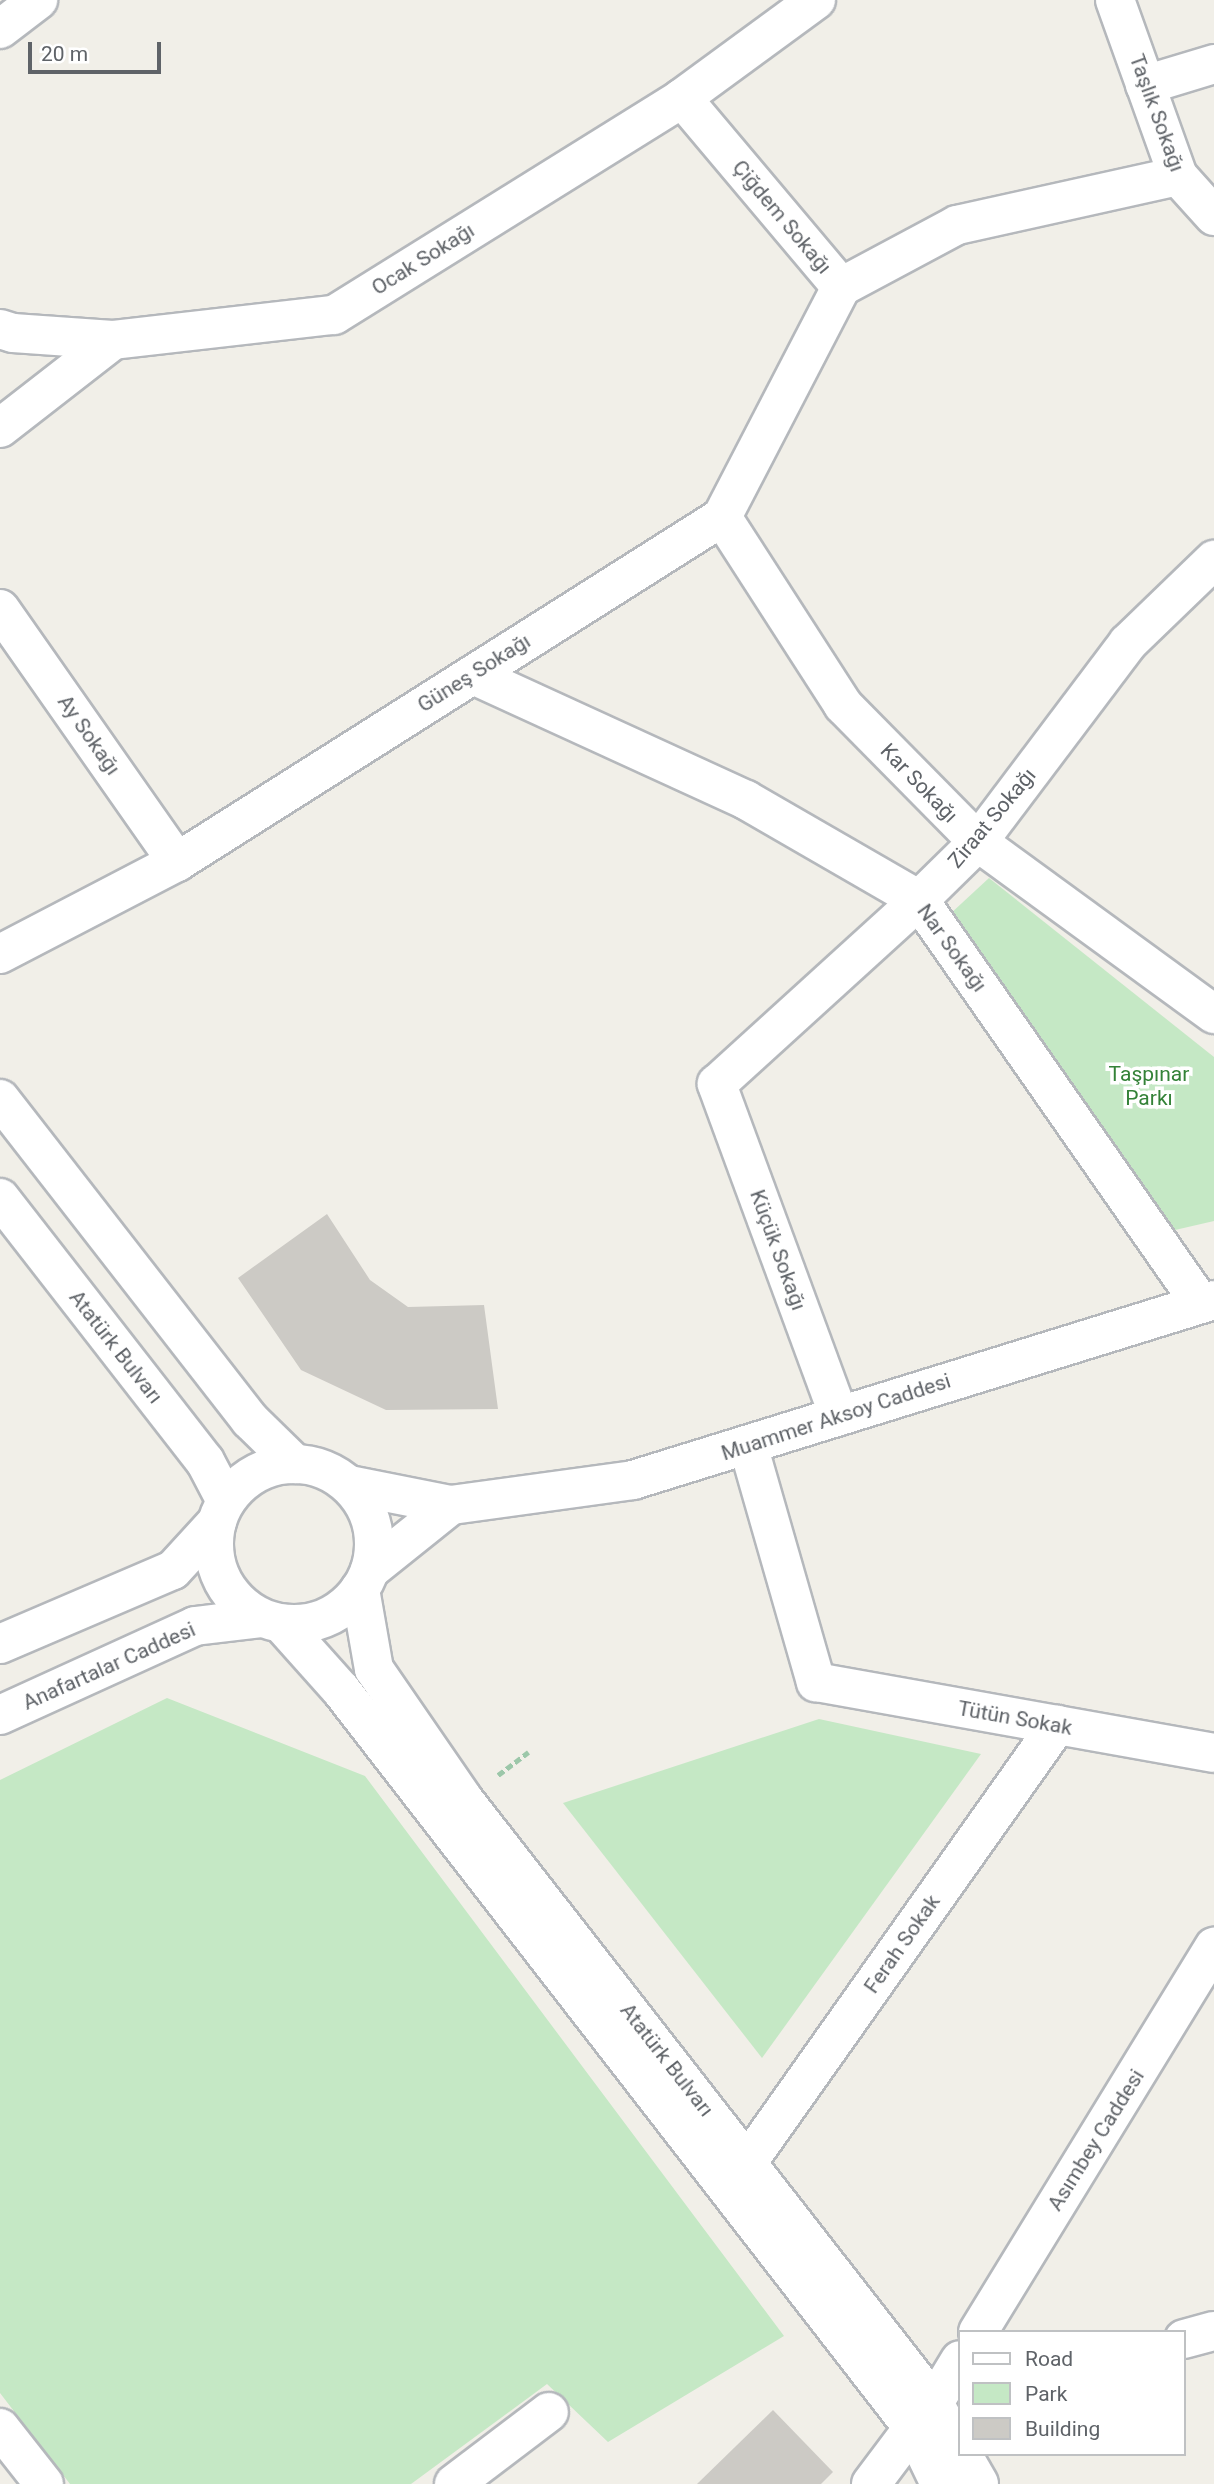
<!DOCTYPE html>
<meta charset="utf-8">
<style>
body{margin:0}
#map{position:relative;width:1214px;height:2484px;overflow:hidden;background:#f1efe8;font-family:Roboto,sans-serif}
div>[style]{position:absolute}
.green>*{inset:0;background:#c5e8c5}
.building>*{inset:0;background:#cccac5}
.path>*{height:4.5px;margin-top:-2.25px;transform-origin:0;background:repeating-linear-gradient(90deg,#9cc7a9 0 7px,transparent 0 10.5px)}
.roads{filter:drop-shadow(2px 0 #b5b8bc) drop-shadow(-2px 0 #b5b8bc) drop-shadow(0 2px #b5b8bc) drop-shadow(0 -2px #b5b8bc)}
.minor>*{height:38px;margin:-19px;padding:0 19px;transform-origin:19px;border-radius:19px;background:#fff}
.tertiary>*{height:38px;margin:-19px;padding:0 19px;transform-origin:19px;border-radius:19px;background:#fff}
.secondary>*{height:38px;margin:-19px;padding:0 19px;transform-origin:19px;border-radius:19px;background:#fff}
.secondary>.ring{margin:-19px;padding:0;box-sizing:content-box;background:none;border:38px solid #fff;border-radius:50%}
span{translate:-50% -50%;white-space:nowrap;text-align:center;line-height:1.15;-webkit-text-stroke:7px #fff;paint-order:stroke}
.street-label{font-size:21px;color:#5f6368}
.park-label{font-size:21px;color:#348238}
.legend{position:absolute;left:958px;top:2330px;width:228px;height:126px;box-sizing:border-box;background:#fff;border:2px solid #bfc1c3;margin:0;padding:9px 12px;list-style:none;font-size:21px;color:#5f6368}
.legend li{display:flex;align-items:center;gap:14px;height:35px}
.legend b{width:35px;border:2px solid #bfc1c3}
.scale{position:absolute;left:28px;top:42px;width:133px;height:32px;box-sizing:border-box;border:4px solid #5f6368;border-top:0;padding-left:9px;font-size:21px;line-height:24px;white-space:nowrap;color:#5f6368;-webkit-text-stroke:5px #fff;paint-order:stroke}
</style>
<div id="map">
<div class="green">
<div style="clip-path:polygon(989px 878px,1214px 1057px,1214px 1221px,1175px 1230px,949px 915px)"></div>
<div style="clip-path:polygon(167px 1698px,365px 1776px,784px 2336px,608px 2442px,547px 2384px,411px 2484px,70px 2484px,0 2393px,0 1780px)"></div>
<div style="clip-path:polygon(819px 1719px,981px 1754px,762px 2058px,563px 1803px)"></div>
</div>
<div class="building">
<div style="clip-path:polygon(327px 1214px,370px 1280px,408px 1307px,484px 1305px,498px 1409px,386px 1410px,301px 1370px,238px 1278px)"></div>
<div style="clip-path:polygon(773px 2410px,833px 2472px,821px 2484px,697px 2484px)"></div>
</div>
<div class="path">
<div style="left:498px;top:1775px;width:38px;rotate:-37deg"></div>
</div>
<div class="roads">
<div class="minor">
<div style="left:1115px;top:0;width:187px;rotate:70.3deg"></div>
<div style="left:1178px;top:176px;width:54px;rotate:48deg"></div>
<div style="left:1145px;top:85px;width:72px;rotate:-16.9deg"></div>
<div style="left:682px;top:98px;width:247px;rotate:49.9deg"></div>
<div style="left:841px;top:287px;width:132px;rotate:-28.1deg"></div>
<div style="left:957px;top:225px;width:226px;rotate:-12.5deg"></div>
<div style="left:0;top:329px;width:14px;rotate:17deg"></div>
<div style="left:13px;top:333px;width:100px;rotate:4deg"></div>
<div style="left:0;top:428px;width:143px;rotate:-37.9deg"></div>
<div style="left:113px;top:340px;width:222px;rotate:-6.5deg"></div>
<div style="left:334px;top:315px;width:410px;rotate:-31.9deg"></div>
<div style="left:682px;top:98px;width:166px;rotate:-36.2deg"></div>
<div style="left:722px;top:517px;width:224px;rotate:57.2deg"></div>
<div style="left:843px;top:705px;width:192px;rotate:45.4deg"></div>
<div style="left:978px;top:842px;width:292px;rotate:36.1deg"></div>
<div style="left:0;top:609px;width:309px;rotate:55deg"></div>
<div style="left:473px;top:675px;width:300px;rotate:24.6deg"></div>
<div style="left:746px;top:800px;width:200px;rotate:30deg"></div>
<div style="left:919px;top:900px;width:490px;rotate:55.1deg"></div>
<div style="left:0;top:954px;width:199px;rotate:-27.5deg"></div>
<div style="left:177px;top:862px;width:645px;rotate:-32.33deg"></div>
<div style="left:722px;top:517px;width:259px;rotate:-62.6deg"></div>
<div style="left:839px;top:1416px;width:354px;rotate:-110.2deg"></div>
<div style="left:717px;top:1084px;width:273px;rotate:-42.3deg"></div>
<div style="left:919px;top:900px;width:83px;rotate:-44.5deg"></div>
<div style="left:978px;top:842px;width:249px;rotate:-53deg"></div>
<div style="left:1128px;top:643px;width:120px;rotate:-44deg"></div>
<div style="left:748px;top:1445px;width:247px;rotate:74deg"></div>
<div style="left:816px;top:1682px;width:404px;rotate:10.1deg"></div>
<div style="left:747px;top:2163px;width:537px;rotate:-54.71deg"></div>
<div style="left:978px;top:2332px;width:452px;rotate:-58.5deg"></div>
<div style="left:1184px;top:2339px;width:31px;rotate:-15deg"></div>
<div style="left:934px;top:2403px;width:50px;rotate:-58.8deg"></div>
<div style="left:0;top:2428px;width:71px;rotate:51.8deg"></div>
<div style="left:454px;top:2484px;width:119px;rotate:-37.2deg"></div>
</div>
<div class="tertiary">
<div style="left:0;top:29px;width:48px;rotate:-37.3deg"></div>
<div style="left:0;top:1099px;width:407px;rotate:52.1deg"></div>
<div style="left:250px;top:1420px;width:63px;rotate:44.4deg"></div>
<div style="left:0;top:1198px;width:333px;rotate:52.1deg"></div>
<div style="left:205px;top:1461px;width:45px;rotate:62.3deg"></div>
<div style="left:871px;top:2484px;width:70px;rotate:-53.1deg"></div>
</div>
<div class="secondary">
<div class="ring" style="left:214px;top:1464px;width:122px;height:122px"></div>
<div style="left:349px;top:1485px;width:104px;rotate:11.1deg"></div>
<div style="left:451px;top:1505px;width:184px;rotate:-7.8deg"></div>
<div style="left:633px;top:1480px;width:608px;rotate:-17.21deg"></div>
<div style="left:370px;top:1570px;width:104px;rotate:-38.7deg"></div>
<div style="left:360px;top:1589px;width:81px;rotate:80.1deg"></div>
<div style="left:374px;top:1669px;width:159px;rotate:55.5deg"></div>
<div style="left:464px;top:1800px;width:765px;rotate:52.07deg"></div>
<div style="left:934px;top:2403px;width:54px;rotate:61deg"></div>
<div style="left:282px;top:1624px;width:89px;rotate:48.2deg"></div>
<div style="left:341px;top:1690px;width:934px;rotate:52.22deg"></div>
<div style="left:913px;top:2428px;width:62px;rotate:64.3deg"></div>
<div style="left:0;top:1644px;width:188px;rotate:-23.2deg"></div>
<div style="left:173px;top:1570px;width:65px;rotate:-47.5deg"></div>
<div style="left:0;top:1715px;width:214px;rotate:-24.5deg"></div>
<div style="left:195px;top:1626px;width:66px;rotate:-6.9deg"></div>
<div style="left:962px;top:2454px;width:34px;rotate:60deg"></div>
</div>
</div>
<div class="street-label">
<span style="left:1157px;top:113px;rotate:70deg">Taşlık Sokağı</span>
<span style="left:782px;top:217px;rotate:50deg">Çiğdem Sokağı</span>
<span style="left:423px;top:259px;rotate:-32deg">Ocak Sokağı</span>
<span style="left:474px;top:673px;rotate:-32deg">Güneş Sokağı</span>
<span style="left:89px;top:735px;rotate:55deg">Ay Sokağı</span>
<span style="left:919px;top:783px;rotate:46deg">Kar Sokağı</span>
<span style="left:992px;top:818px;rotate:-50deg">Ziraat Sokağı</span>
<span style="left:952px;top:948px;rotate:54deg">Nar Sokağı</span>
<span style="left:778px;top:1250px;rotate:70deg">Küçük Sokağı</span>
<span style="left:116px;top:1347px;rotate:52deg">Atatürk Bulvarı</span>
<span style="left:836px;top:1417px;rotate:-18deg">Muammer Aksoy Caddesi</span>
<span style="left:109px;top:1666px;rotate:-24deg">Anafartalar Caddesi</span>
<span style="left:1015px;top:1718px;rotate:10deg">Tütün Sokak</span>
<span style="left:902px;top:1944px;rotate:-55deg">Ferah Sokak</span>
<span style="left:667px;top:2060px;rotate:52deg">Atatürk Bulvarı</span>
<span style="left:1096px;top:2140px;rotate:-58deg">Asımbey Caddesi</span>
</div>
<div class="park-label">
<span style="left:1149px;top:1086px">Taşpınar<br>Parkı</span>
</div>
<ul class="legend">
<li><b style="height:9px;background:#fff"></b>Road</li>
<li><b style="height:19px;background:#c5e8c5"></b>Park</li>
<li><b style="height:19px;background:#cccac5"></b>Building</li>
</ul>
<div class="scale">20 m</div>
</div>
